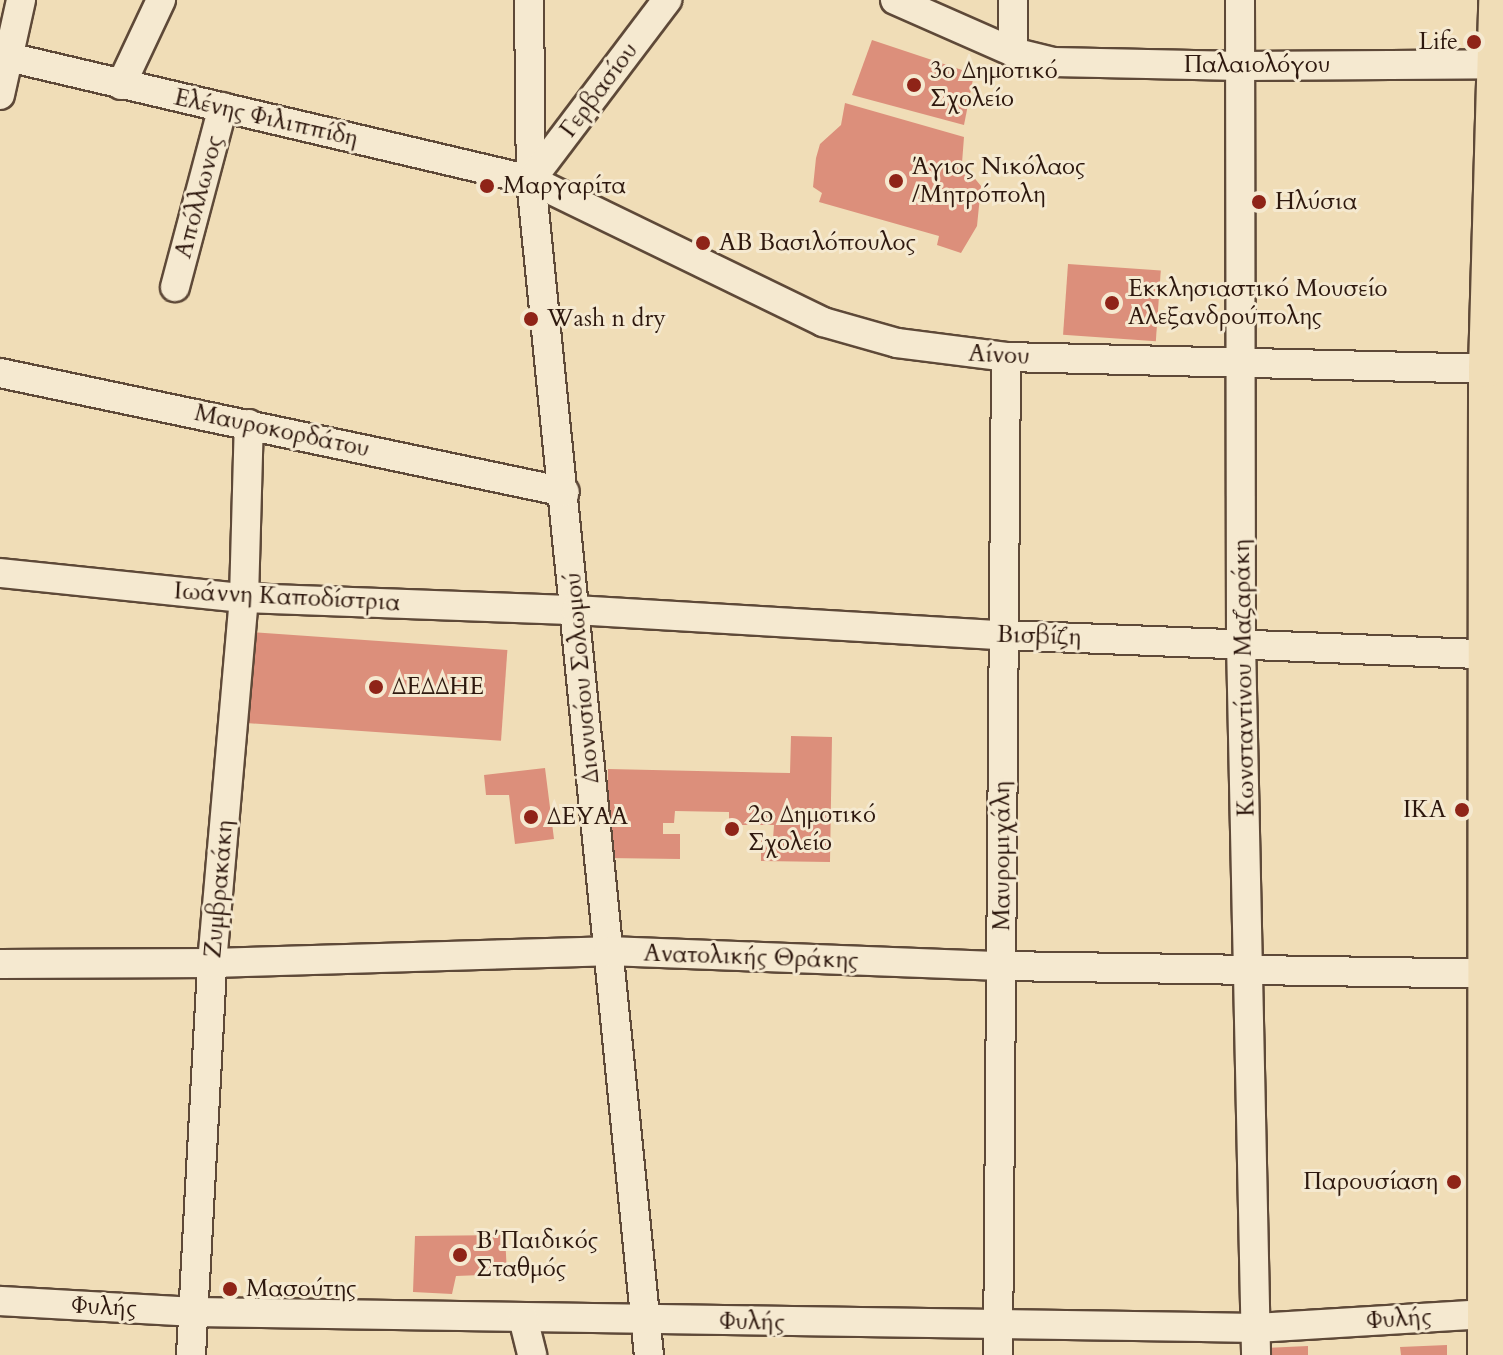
<!DOCTYPE html>
<meta charset="utf-8">
<style>
body{margin:0}
#map{position:relative;width:1503px;height:1355px;overflow:hidden;background:#f0ddb7;font-family:Cardo,serif}
div>[style]{position:absolute}
.building>*{inset:0;background:#dc8f7b;transform-origin:0 0}
.roads{filter:drop-shadow(2px 0 #5e4938) drop-shadow(-2px 0 #5e4938) drop-shadow(0 2px #5e4938) drop-shadow(0 -2px #5e4938)}
.minor>*{height:28px;margin:-14px;padding:0 14px;transform-origin:14px;border-radius:14px;background:#f5e9d0}
.major>*{height:36px;margin:-18px;padding:0 18px;transform-origin:18px;border-radius:18px;background:#f0ddb7}
.dots>*{width:22px;height:22px;translate:-50% -50%;box-sizing:border-box;border:4px solid #f5e9d0;border-radius:50%}
span{translate:-50% -50%;white-space:nowrap;text-align:center;line-height:1.15;-webkit-text-stroke:6px #f5e9d0;paint-order:stroke}
.poi-label{font-size:24px;color:#2e180e}
.right{translate:-100% -50%;text-align:right}
.left{translate:0 -50%;text-align:left}
.street-label{font-size:24px;color:#2e180e}
</style>
<div id="map">
<div class="building">
<div style="clip-path:polygon(872px 40px,974px 74px,964px 125px,852px 95px)"></div>
<div style="clip-path:polygon(845px 103px,964px 137px,962px 163px,981px 186px,977px 226px,961px 253px,937px 245px,939px 236px,819px 202px,822px 193px,813px 187px,816px 158px,820px 144px,841px 125px)"></div>
<div style="left:1068px;top:264px;width:93px;height:71px;rotate:4deg"></div>
<div style="left:249px;top:632px;width:259px;height:91px;rotate:4deg"></div>
<div style="clip-path:polygon(791px 736px,832px 737px,830px 862px,761px 861px,761px 839px,773px 839px,774px 825px,729px 825px,729px 812px,675px 811px,674px 823px,663px 823px,663px 834px,680px 834px,680px 859px,607px 858px,608px 769px,790px 773px)"></div>
<div style="clip-path:polygon(545px 768px,554px 839px,515px 844px,509px 795px,486px 795px,484px 775px)"></div>
<div style="clip-path:polygon(505px 1235px,507px 1274px,456px 1276px,452px 1294px,413px 1292px,415px 1236px)"></div>
<div style="clip-path:polygon(1447px 1345px,1447px 1355px,1401px 1355px,1400px 1347px)"></div>
<div style="clip-path:polygon(1308px 1346px,1308px 1355px,1267px 1355px,1267px 1348px)"></div>
</div>
<div class="roads">
<div class="minor">
<div style="left:529px;top:0;width:180px;rotate:89.4deg"></div>
<div style="left:531px;top:180px;width:1181px;rotate:84.27deg"></div>
<div style="left:895px;top:0;width:129px;rotate:23.8deg"></div>
<div style="left:1013px;top:52px;width:41px;rotate:14deg"></div>
<div style="left:1053px;top:62px;width:188px;rotate:1.2deg"></div>
<div style="left:1241px;top:66px;width:262px;rotate:-0.4deg"></div>
<div style="left:1240px;top:0;width:642px;rotate:89.91deg"></div>
<div style="left:1241px;top:642px;width:713px;rotate:88.79deg"></div>
<div style="left:1013px;top:52px;width:52px;rotate:-90deg"></div>
<div style="left:0;top:55px;width:546px;rotate:13.25deg"></div>
<div style="left:531px;top:180px;width:325px;rotate:25.9deg"></div>
<div style="left:823px;top:322px;width:77px;rotate:15.8deg"></div>
<div style="left:897px;top:343px;width:110px;rotate:7.3deg"></div>
<div style="left:1006px;top:357px;width:497px;rotate:1.4deg"></div>
<div style="left:121px;top:85px;width:94px;rotate:-64.8deg"></div>
<div style="left:0;top:95px;width:97px;rotate:-77.5deg"></div>
<div style="left:531px;top:180px;width:226px;rotate:-52.9deg"></div>
<div style="left:175px;top:287px;width:186px;rotate:-75.1deg"></div>
<div style="left:0;top:373px;width:577px;rotate:11.89deg"></div>
<div style="left:0;top:573px;width:245px;rotate:5.9deg"></div>
<div style="left:244px;top:598px;width:332px;rotate:2.1deg"></div>
<div style="left:576px;top:610px;width:428px;rotate:3.4deg"></div>
<div style="left:1003px;top:635px;width:500px;rotate:2.29deg"></div>
<div style="left:0;top:964px;width:212px;rotate:-0.3deg"></div>
<div style="left:212px;top:963px;width:396px;rotate:-1.7deg"></div>
<div style="left:608px;top:951px;width:394px;rotate:2.2deg"></div>
<div style="left:1002px;top:966px;width:501px;rotate:0.91deg"></div>
<div style="left:0;top:1301px;width:195px;rotate:3.2deg"></div>
<div style="left:195px;top:1312px;width:1061px;rotate:0.86deg"></div>
<div style="left:1256px;top:1328px;width:247px;rotate:-3.5deg"></div>
<div style="left:523px;top:1318px;width:38px;rotate:76deg"></div>
<div style="left:191px;top:1355px;width:393px;rotate:-86.9deg"></div>
<div style="left:212px;top:963px;width:366px;rotate:-85deg"></div>
<div style="left:244px;top:598px;width:174px;rotate:-88.4deg"></div>
<div style="left:998px;top:1355px;width:998px;rotate:-89.54deg"></div>
</div>
<div class="major">
<div style="left:1486px;top:1355px;width:986px;rotate:-89.94deg"></div>
<div style="left:1487px;top:369px;width:369px;rotate:-88.4deg"></div>
</div>
</div>
<div class="dots">
<div style="left:1474px;top:42px;background:#8f2418"></div>
<div style="left:914px;top:85px;background:#8f2418"></div>
<div style="left:896px;top:181px;background:#8f2418"></div>
<div style="left:487px;top:186px;background:#8f2418"></div>
<div style="left:1259px;top:202px;background:#8f2418"></div>
<div style="left:703px;top:243px;background:#8f2418"></div>
<div style="left:1112px;top:303px;background:#8f2418"></div>
<div style="left:531px;top:319px;background:#8f2418"></div>
<div style="left:376px;top:687px;background:#8f2418"></div>
<div style="left:1462px;top:810px;background:#8f2418"></div>
<div style="left:531px;top:817px;background:#8f2418"></div>
<div style="left:732px;top:829px;background:#8f2418"></div>
<div style="left:1454px;top:1182px;background:#8f2418"></div>
<div style="left:460px;top:1255px;background:#8f2418"></div>
<div style="left:230px;top:1289px;background:#8f2418"></div>
</div>
<div class="poi-label">
<span class="right" style="left:1458px;top:42px">Life</span>
<span class="left" style="left:930px;top:85px">3ο Δημοτικό<br>Σχολείο</span>
<span class="left" style="left:912px;top:181px">Άγιος Νικόλαος<br>/Μητρόπολη</span>
<span class="left" style="left:503px;top:186px">Μαργαρίτα</span>
<span class="left" style="left:1275px;top:202px">Ηλύσια</span>
<span class="left" style="left:719px;top:243px">ΑΒ Βασιλόπουλος</span>
<span class="left" style="left:1128px;top:303px">Εκκλησιαστικό Μουσείο<br>Αλεξανδρούπολης</span>
<span class="left" style="left:547px;top:319px">Wash n dry</span>
<span class="left" style="left:392px;top:687px">ΔΕΔΔΗΕ</span>
<span class="right" style="left:1446px;top:810px">ΙΚΑ</span>
<span class="left" style="left:748px;top:829px">2o Δημοτικό<br>Σχολείο</span>
<span class="left" style="left:547px;top:817px">ΔΕΥΑΑ</span>
<span class="right" style="left:1438px;top:1182px">Παρουσίαση</span>
<span class="left" style="left:476px;top:1255px">Β΄Παιδικός<br>Σταθμός</span>
<span class="left" style="left:246px;top:1289px">Μασούτης</span>
</div>
<div class="street-label">
<span style="left:1257px;top:65px">Παλαιολόγου</span>
<span style="left:599px;top:90px;rotate:-53deg">Γερβασίου</span>
<span style="left:266px;top:118px;rotate:13deg">Ελένης Φιλιππίδη</span>
<span style="left:199px;top:197px;rotate:-75deg">Απόλλωνος</span>
<span style="left:999px;top:355px;rotate:3deg">Αίνου</span>
<span style="left:282px;top:431px;rotate:12deg">Μαυροκορδάτου</span>
<span style="left:287px;top:597px;rotate:3deg">Ιωάννη Καποδίστρια</span>
<span style="left:1039px;top:636px;rotate:2deg">Βισβίζη</span>
<span style="left:582px;top:678px;rotate:-95deg">Διονυσίου Σολωμού</span>
<span style="left:1244px;top:678px;rotate:-91deg">Κωνσταντίνου Μαζαράκη</span>
<span style="left:1002px;top:856px;rotate:-90deg">Μαυρομιχάλη</span>
<span style="left:219px;top:889px;rotate:-85deg">Ζυμβρακάκη</span>
<span style="left:751px;top:957px;rotate:2deg">Ανατολικής Θράκης</span>
<span style="left:104px;top:1307px;rotate:3deg">Φυλής</span>
<span style="left:1399px;top:1319px;rotate:-4deg">Φυλής</span>
<span style="left:752px;top:1322px;rotate:1deg">Φυλής</span>
</div>
</div>
